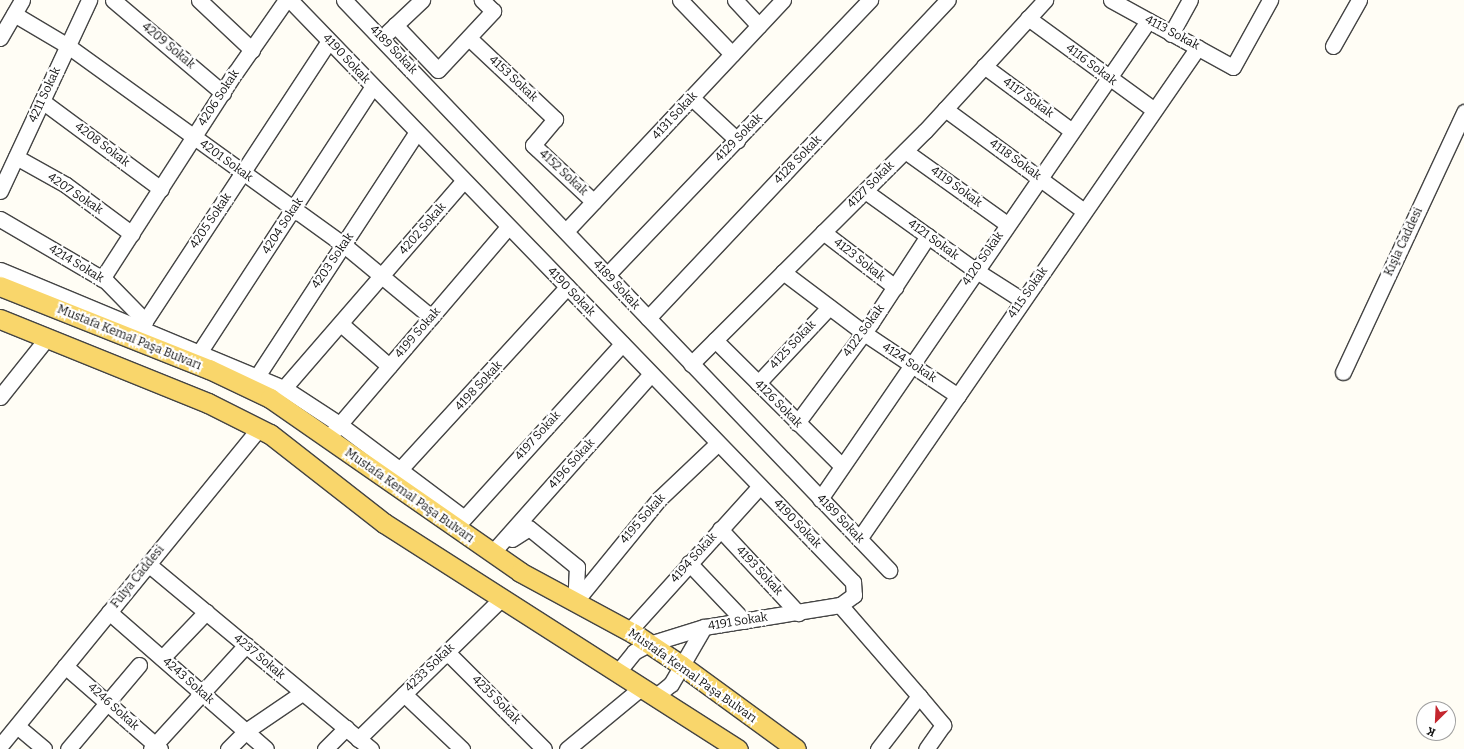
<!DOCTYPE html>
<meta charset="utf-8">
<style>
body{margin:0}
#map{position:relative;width:1464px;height:749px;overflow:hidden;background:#fffdf5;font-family:Bitter,serif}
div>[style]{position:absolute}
.roads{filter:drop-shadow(1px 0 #444) drop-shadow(-1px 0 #444) drop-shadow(0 1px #444) drop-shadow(0 -1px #444)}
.minor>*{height:15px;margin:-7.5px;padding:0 7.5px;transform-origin:7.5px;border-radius:7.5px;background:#fff}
.major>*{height:19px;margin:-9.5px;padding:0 9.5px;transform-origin:9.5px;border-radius:9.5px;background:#f9d66b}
span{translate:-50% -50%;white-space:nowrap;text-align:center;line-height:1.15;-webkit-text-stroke:4px #fff;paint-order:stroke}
.street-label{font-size:12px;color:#111}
.north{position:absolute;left:1416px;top:701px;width:40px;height:40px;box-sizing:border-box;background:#fff;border:1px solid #a0a0a0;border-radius:50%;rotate:204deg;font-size:11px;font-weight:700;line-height:16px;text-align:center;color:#111}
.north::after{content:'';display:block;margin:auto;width:14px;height:18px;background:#c4262e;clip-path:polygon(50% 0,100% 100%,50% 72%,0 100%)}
</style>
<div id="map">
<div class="roads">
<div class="minor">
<div style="left:113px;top:0;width:144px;rotate:40.2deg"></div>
<div style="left:199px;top:0;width:73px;rotate:43.3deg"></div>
<div style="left:290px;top:0;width:810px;rotate:45.95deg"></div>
<div style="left:853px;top:582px;width:13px;rotate:86deg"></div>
<div style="left:854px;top:595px;width:17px;rotate:144deg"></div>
<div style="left:840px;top:605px;width:138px;rotate:170.8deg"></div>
<div style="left:704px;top:627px;width:58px;rotate:162.8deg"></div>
<div style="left:649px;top:644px;width:17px;rotate:152deg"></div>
<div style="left:634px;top:652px;width:26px;rotate:129deg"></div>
<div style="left:344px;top:0;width:789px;rotate:46.28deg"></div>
<div style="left:680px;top:0;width:75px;rotate:46.1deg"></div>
<div style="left:735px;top:0;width:35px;rotate:47deg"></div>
<div style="left:1111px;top:0;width:139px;rotate:28.8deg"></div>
<div style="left:1233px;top:67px;width:77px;rotate:-61.1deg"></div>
<div style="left:14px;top:14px;width:63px;rotate:30.7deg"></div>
<div style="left:68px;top:46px;width:340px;rotate:35.8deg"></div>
<div style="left:344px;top:245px;width:113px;rotate:39.6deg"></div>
<div style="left:1028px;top:18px;width:156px;rotate:36.1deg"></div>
<div style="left:395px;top:25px;width:62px;rotate:46.3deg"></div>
<div style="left:438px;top:70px;width:81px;rotate:-47deg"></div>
<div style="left:493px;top:11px;width:16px;rotate:-135deg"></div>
<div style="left:388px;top:32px;width:47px;rotate:-43.3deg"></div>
<div style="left:1171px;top:34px;width:39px;rotate:-61deg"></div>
<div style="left:0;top:38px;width:44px;rotate:-59.9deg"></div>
<div style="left:470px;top:39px;width:117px;rotate:43.3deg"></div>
<div style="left:555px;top:119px;width:34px;rotate:130deg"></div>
<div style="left:533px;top:145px;width:83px;rotate:43.1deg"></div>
<div style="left:1333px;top:46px;width:53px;rotate:-60.5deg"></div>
<div style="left:984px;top:66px;width:109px;rotate:36.5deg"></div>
<div style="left:692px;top:98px;width:62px;rotate:43deg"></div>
<div style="left:42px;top:101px;width:148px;rotate:36.5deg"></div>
<div style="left:945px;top:109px;width:172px;rotate:36.3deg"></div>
<div style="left:905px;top:151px;width:125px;rotate:35.6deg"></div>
<div style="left:16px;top:157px;width:57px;rotate:29.2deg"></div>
<div style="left:66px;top:185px;width:82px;rotate:36.6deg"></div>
<div style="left:0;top:191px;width:211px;rotate:-65deg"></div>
<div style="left:865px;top:191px;width:135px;rotate:35.7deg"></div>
<div style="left:975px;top:270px;width:56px;rotate:32.6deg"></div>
<div style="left:0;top:219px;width:123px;rotate:30.3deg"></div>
<div style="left:106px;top:281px;width:56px;rotate:45.7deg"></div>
<div style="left:145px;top:321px;width:9px;rotate:111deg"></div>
<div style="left:566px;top:231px;width:317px;rotate:-46.8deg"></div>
<div style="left:823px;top:232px;width:91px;rotate:37.4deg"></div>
<div style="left:0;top:270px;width:308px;rotate:22.6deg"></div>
<div style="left:284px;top:388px;width:66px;rotate:33.2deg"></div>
<div style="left:339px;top:424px;width:156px;rotate:36.9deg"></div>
<div style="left:783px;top:272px;width:101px;rotate:37deg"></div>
<div style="left:864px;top:333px;width:113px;rotate:33.8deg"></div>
<div style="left:607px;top:275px;width:381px;rotate:-46.3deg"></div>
<div style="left:102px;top:279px;width:245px;rotate:-57.2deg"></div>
<div style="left:235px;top:73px;width:89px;rotate:-55.1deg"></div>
<div style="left:648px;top:318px;width:437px;rotate:-46.7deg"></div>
<div style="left:145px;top:321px;width:335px;rotate:-56.7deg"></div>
<div style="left:341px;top:324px;width:64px;rotate:41.2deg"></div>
<div style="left:715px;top:340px;width:179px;rotate:44.8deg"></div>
<div style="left:195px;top:359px;width:325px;rotate:-56.9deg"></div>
<div style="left:691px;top:364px;width:330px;rotate:-44.9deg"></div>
<div style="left:925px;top:131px;width:178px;rotate:-47.5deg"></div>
<div style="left:1343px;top:372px;width:287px;rotate:-65deg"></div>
<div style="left:758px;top:383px;width:104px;rotate:-46.9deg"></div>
<div style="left:252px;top:384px;width:300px;rotate:-56.8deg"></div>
<div style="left:284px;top:388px;width:274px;rotate:-49.1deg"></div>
<div style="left:0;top:397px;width:75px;rotate:-51.5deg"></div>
<div style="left:797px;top:423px;width:124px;rotate:-53.5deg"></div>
<div style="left:871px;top:323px;width:104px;rotate:-56.8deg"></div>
<div style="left:333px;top:432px;width:270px;rotate:-49.5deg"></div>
<div style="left:393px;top:477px;width:258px;rotate:-47.5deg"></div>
<div style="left:820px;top:499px;width:580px;rotate:-55.54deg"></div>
<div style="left:457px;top:526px;width:246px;rotate:-47.8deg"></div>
<div style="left:720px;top:529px;width:115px;rotate:47.1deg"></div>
<div style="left:512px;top:539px;width:20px;rotate:-33deg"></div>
<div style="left:529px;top:528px;width:62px;rotate:39.1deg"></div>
<div style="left:577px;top:567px;width:35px;rotate:93deg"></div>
<div style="left:859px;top:539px;width:597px;rotate:-55.43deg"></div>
<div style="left:492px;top:553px;width:239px;rotate:-48.4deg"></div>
<div style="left:689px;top:563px;width:80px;rotate:46.5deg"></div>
<div style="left:148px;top:564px;width:290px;rotate:39.7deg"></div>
<div style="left:575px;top:602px;width:133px;rotate:-50.8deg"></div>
<div style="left:659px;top:499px;width:81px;rotate:-43.5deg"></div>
<div style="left:840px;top:605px;width:121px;rotate:49deg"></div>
<div style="left:919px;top:696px;width:67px;rotate:127.7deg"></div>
<div style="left:109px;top:612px;width:208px;rotate:41.1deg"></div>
<div style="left:629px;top:631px;width:195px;rotate:-47.9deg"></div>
<div style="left:447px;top:652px;width:137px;rotate:45deg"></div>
<div style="left:162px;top:658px;width:64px;rotate:-46.3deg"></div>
<div style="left:65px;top:666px;width:126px;rotate:41.1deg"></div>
<div style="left:404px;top:694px;width:80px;rotate:43.5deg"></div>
<div style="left:656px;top:696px;width:19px;rotate:-39deg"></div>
<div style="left:671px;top:684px;width:66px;rotate:-59.9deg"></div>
<div style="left:919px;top:696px;width:38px;rotate:50deg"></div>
<div style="left:943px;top:725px;width:29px;rotate:125deg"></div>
<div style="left:17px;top:726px;width:35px;rotate:40deg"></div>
<div style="left:358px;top:739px;width:202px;rotate:-44.4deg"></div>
<div style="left:0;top:746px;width:410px;rotate:-50.8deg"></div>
<div style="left:68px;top:749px;width:110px;rotate:-49.8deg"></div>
<div style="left:151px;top:749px;width:141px;rotate:-47.6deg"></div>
<div style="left:228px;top:749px;width:25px;rotate:-45deg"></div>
<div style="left:246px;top:731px;width:68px;rotate:-34.2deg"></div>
<div style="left:325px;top:749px;width:30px;rotate:-45deg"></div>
<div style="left:567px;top:749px;width:97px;rotate:-39.6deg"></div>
</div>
<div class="major">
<div style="left:0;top:286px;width:225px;rotate:21.7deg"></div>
<div style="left:209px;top:369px;width:68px;rotate:25.4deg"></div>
<div style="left:270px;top:398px;width:305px;rotate:34.8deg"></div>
<div style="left:520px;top:572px;width:128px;rotate:28.4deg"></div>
<div style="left:633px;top:633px;width:58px;rotate:33.7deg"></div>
<div style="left:681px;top:665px;width:142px;rotate:36.1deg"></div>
<div style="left:0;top:319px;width:224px;rotate:22deg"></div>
<div style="left:208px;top:403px;width:69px;rotate:26.6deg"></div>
<div style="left:270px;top:434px;width:145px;rotate:38deg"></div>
<div style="left:384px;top:523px;width:420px;rotate:32.6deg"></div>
</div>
</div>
<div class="street-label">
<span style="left:1172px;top:33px;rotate:28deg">4113 Sokak</span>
<span style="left:168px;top:46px;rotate:40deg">4209 Sokak</span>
<span style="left:393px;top:50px;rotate:46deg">4189 Sokak</span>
<span style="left:346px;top:59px;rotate:47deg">4190 Sokak</span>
<span style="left:1091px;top:65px;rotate:37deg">4116 Sokak</span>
<span style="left:513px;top:79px;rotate:43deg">4153 Sokak</span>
<span style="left:45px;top:95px;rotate:-65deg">4211 Sokak</span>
<span style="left:219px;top:98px;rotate:-57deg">4206 Sokak</span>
<span style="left:1028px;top:98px;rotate:36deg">4117 Sokak</span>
<span style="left:675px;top:116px;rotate:-47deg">4131 Sokak</span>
<span style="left:739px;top:138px;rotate:-46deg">4129 Sokak</span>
<span style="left:102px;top:145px;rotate:37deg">4208 Sokak</span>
<span style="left:798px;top:160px;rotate:-46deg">4128 Sokak</span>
<span style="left:1015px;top:160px;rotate:36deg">4118 Sokak</span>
<span style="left:226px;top:161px;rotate:36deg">4201 Sokak</span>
<span style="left:563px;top:173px;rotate:43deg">4152 Sokak</span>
<span style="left:871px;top:185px;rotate:-45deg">4127 Sokak</span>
<span style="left:956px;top:187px;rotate:36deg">4119 Sokak</span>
<span style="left:75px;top:194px;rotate:34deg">4207 Sokak</span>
<span style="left:211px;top:221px;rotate:-56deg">4205 Sokak</span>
<span style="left:283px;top:226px;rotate:-57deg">4204 Sokak</span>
<span style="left:423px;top:229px;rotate:-49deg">4202 Sokak</span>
<span style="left:933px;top:240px;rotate:36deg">4121 Sokak</span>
<span style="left:1404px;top:242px;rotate:-65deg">Kışla Caddesi</span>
<span style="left:983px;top:259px;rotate:-55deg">4120 Sokak</span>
<span style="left:859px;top:260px;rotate:38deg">4123 Sokak</span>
<span style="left:333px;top:261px;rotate:-56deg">4203 Sokak</span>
<span style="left:76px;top:264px;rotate:31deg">4214 Sokak</span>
<span style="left:616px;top:285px;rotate:47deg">4189 Sokak</span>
<span style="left:571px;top:292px;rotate:46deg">4190 Sokak</span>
<span style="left:1028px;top:293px;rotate:-55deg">4115 Sokak</span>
<span style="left:864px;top:331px;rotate:-54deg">4122 Sokak</span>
<span style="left:418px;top:333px;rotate:-49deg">4199 Sokak</span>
<span style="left:129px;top:338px;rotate:22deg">Mustafa Kemal Paşa Bulvarı</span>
<span style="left:793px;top:345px;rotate:-47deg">4125 Sokak</span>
<span style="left:909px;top:363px;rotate:33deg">4124 Sokak</span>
<span style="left:479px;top:386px;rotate:-47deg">4198 Sokak</span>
<span style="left:778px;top:404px;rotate:45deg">4126 Sokak</span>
<span style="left:538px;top:436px;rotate:-48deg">4197 Sokak</span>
<span style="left:572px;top:464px;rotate:-48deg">4196 Sokak</span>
<span style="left:409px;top:496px;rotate:35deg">Mustafa Kemal Paşa Bulvarı</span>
<span style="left:643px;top:519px;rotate:-49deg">4195 Sokak</span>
<span style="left:840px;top:519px;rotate:46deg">4189 Sokak</span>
<span style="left:797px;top:524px;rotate:46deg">4190 Sokak</span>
<span style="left:694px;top:558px;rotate:-48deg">4194 Sokak</span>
<span style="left:759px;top:571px;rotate:47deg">4193 Sokak</span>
<span style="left:138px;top:577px;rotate:-51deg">Fulya Caddesi</span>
<span style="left:738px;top:622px;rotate:-9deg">4191 Sokak</span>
<span style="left:259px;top:657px;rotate:40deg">4237 Sokak</span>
<span style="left:430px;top:668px;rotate:-44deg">4233 Sokak</span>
<span style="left:692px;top:676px;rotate:35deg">Mustafa Kemal Paşa Bulvarı</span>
<span style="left:188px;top:681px;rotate:41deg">4243 Sokak</span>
<span style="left:496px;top:700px;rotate:45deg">4235 Sokak</span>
<span style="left:113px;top:707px;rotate:42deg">4246 Sokak</span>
</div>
<div class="north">K</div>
</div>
